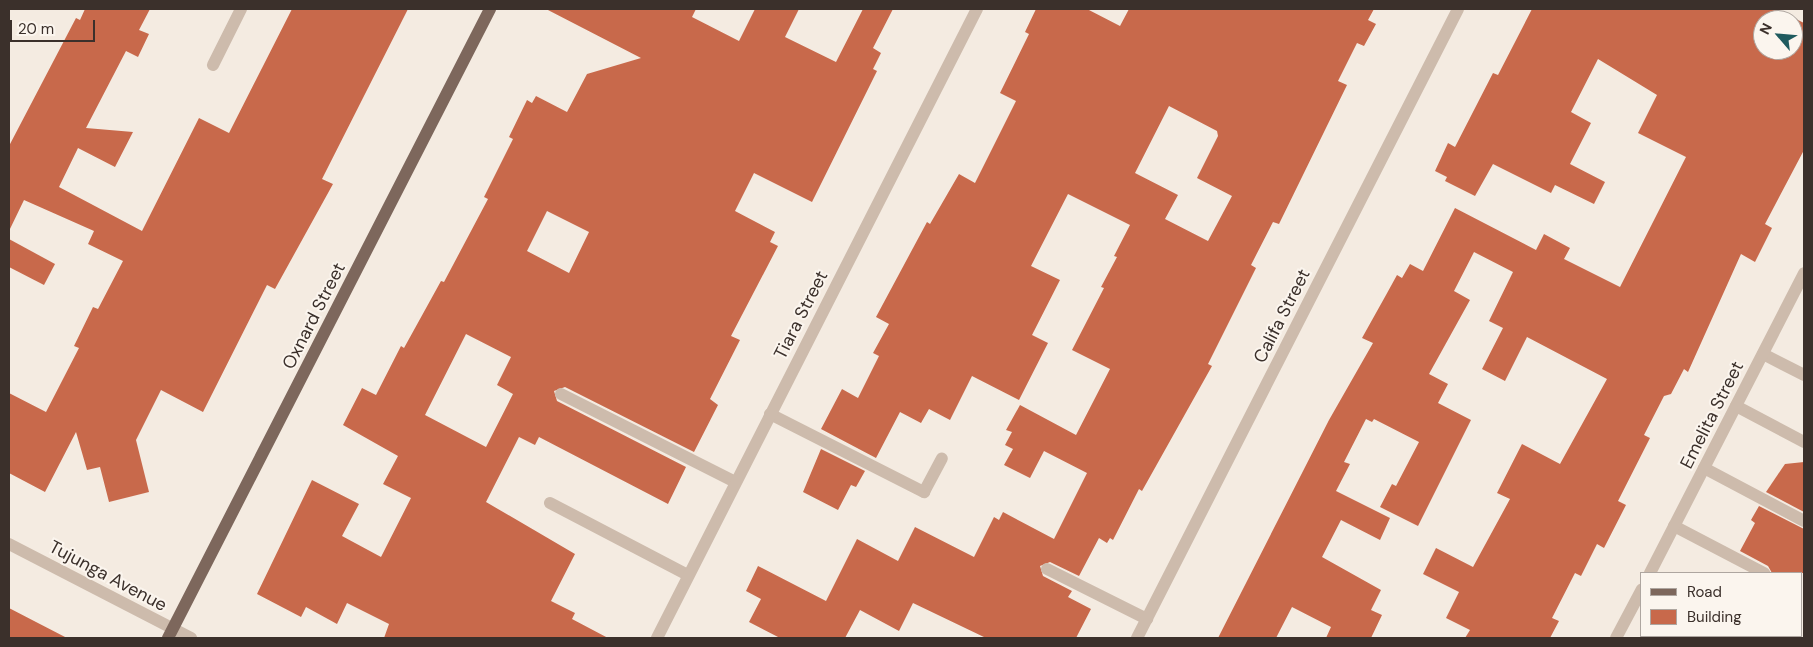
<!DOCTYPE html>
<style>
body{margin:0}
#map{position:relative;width:1813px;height:647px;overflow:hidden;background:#f4ebe1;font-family:"DM Sans",sans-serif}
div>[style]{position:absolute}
.building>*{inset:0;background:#c8694b}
.minor>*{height:12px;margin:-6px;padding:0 6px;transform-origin:6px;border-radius:6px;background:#cdbbac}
.major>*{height:12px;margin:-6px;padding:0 6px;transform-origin:6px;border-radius:6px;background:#7d675c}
span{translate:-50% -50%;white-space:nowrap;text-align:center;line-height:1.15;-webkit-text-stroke:4px #fbf5ee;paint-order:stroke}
.street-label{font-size:18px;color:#3b302b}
.frame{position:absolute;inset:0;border:10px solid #3b302b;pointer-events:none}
.legend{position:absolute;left:1640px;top:572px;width:162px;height:65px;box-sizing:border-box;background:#fbf5ee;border:1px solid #aea6a0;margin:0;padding:6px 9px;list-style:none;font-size:15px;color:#3b302b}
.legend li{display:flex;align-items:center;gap:10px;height:25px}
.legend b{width:25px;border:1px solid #aea6a0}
.north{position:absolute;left:1753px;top:10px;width:50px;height:50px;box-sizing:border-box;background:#fbf5ee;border:1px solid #aea6a0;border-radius:50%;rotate:297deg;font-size:14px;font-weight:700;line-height:20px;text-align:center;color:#3b302b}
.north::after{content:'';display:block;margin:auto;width:18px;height:22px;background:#1f5a5e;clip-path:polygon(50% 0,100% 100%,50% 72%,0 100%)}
.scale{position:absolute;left:10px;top:20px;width:85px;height:22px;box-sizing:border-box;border:2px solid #3b302b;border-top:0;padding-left:6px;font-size:15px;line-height:18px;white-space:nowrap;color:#3b302b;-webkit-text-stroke:4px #fbf5ee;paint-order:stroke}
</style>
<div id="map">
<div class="building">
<div style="clip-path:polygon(85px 9px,150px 9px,139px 30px,149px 34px,138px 57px,126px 51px,86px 128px,133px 132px,115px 167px,78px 148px,59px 187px,142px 231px,199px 118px,229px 133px,292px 9px,408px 9px,322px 179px,333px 184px,275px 289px,267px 285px,203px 412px,161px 390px,136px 440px,149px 492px,109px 502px,100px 467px,87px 470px,76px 432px,45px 492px,9px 473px,9px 393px,46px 412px,79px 348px,74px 346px,93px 307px,98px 309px,123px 261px,88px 244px,94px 231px,24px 200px,9px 231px,9px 146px,76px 18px,80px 20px)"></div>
<div style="clip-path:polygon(evenodd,546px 9px,696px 9px,692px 17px,739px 41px,755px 9px,799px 9px,785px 37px,836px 62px,863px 9px,893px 9px,873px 48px,881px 53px,873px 69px,877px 71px,812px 202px,754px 173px,735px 211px,775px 232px,770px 242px,778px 246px,731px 336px,740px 340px,710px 399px,718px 405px,694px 452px,565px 387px,554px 391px,557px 401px,686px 467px,668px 504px,539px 437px,535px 445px,519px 437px,486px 502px,575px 554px,551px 601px,575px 613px,572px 619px,608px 638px,384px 638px,389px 624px,347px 603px,337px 624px,306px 607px,301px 617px,257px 594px,312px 480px,359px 504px,342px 536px,381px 557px,411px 498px,383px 484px,398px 456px,343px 425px,362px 388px,376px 395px,401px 346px,404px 348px,441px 281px,444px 282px,488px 199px,484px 197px,513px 139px,509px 137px,527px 100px,532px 103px,536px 96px,567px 112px,587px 74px,641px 58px,546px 9px,547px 211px,589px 232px,569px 273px,527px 251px,547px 211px,546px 9px,466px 334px,511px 357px,497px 385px,513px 394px,486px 447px,425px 415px,466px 334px)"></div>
<div style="clip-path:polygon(evenodd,1036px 9px,1087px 9px,1120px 26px,1129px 9px,1374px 9px,1368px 20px,1376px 24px,1364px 46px,1357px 43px,1338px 81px,1347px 85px,1279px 224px,1273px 222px,1251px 265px,1256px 268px,1208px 364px,1212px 366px,1142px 491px,1139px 489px,1113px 540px,1110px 538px,1107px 543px,1099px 538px,1079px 576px,1050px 562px,1040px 566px,1043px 576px,1072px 591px,1068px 597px,1091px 609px,1076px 638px,986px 638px,913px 603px,899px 631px,860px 610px,845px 638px,780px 638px,749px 622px,761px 599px,746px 591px,758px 566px,826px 601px,857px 539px,898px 561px,915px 527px,974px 557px,994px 517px,999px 520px,1003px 512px,1054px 539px,1087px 473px,1044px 451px,1030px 478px,1004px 465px,1013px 449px,1005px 445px,1012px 432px,1006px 430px,1020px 405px,1076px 435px,1110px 369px,1072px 350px,1104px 288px,1101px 287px,1117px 257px,1114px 256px,1130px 225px,1068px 194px,1031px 266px,1060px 280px,1032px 335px,1048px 343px,1019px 400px,972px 376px,950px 420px,929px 409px,921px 423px,900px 412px,876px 458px,821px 429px,842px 389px,858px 398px,879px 356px,873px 353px,889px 324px,876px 317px,927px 222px,930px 224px,959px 174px,975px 183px,1016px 101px,1000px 93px,1029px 34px,1025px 32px,1036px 9px,1169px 106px,1217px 131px,1218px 136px,1197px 178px,1232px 196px,1208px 241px,1165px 219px,1178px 195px,1135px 173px,1169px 106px)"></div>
<div style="clip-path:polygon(evenodd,1532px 9px,1776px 9px,1804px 23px,1804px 150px,1765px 224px,1772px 228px,1755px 262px,1741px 254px,1688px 372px,1684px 369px,1671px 394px,1664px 396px,1644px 435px,1650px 438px,1618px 501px,1626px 505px,1604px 548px,1597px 544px,1581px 576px,1575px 573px,1552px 618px,1559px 621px,1550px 638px,1465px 638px,1470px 630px,1446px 618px,1459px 592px,1423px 574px,1436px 548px,1473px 567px,1510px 499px,1497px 493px,1522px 444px,1560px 464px,1607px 379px,1527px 337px,1505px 381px,1482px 369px,1503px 328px,1489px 321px,1513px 272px,1474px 252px,1454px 291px,1470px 300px,1429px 374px,1448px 384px,1438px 403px,1471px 420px,1418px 526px,1380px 507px,1392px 484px,1396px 486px,1419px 442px,1374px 419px,1372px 422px,1366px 419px,1344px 462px,1350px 464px,1336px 491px,1390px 518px,1380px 540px,1341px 520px,1322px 557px,1381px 590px,1371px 610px,1382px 615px,1371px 638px,1326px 638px,1331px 627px,1292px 607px,1276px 638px,1218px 638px,1329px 420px,1373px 343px,1362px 338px,1386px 295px,1397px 275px,1402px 278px,1410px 264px,1423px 271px,1455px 208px,1536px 250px,1544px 234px,1570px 248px,1564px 259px,1620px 287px,1686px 157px,1638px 133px,1657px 95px,1598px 59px,1571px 112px,1591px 123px,1570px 164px,1605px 182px,1594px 204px,1555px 185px,1551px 193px,1493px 164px,1475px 196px,1445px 181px,1447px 177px,1435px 171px,1448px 143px,1455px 147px,1493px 73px,1498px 75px,1532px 9px,1763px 20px,1793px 20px,1793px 50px,1763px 50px,1763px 20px)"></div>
<div style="clip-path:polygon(9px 239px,55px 264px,44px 285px,9px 267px)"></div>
<div style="clip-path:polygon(821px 449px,865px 471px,856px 487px,851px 485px,838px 510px,803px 492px)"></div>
<div style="clip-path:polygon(1804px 462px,1804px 512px,1766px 492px,1785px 464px)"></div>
<div style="clip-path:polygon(1759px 506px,1804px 529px,1804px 573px,1772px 573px,1768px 566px,1740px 551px,1755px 523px,1751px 520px)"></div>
<div style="clip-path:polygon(9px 608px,36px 622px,67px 638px,9px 638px)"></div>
</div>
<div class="minor">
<div style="left:213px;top:65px;width:63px;rotate:-63.4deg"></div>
<div style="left:1763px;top:354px;width:46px;rotate:27.1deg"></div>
<div style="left:561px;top:394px;width:195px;rotate:26.8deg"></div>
<div style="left:1736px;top:406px;width:77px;rotate:27.9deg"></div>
<div style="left:770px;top:414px;width:173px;rotate:26.9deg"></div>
<div style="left:924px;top:492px;width:38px;rotate:-62deg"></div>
<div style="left:1704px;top:468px;width:113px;rotate:27.9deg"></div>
<div style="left:550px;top:503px;width:156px;rotate:27.6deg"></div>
<div style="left:1674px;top:526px;width:102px;rotate:27.6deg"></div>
<div style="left:9px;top:544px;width:205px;rotate:27.3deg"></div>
<div style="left:1047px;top:569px;width:112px;rotate:26.6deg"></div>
<div style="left:1650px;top:573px;width:337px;rotate:-62.8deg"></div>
<div style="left:1740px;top:636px;width:5px;rotate:22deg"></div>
<div style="left:657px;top:638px;width:706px;rotate:-63.04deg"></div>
<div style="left:1137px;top:638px;width:706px;rotate:-62.96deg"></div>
<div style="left:1616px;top:638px;width:55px;rotate:-62deg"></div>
</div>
<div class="major">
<div style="left:168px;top:638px;width:707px;rotate:-62.89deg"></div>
</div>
<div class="street-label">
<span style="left:801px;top:315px;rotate:-63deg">Tiara Street</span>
<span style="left:314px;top:316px;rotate:-63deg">Oxnard Street</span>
<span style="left:1282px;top:316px;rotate:-63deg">Califa Street</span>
<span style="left:1712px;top:415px;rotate:-63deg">Emelita Street</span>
<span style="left:108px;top:576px;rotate:28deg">Tujunga Avenue</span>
</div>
<div class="frame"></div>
<ul class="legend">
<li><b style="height:6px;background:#7d675c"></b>Road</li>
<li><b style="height:14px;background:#c8694b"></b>Building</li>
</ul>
<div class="north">N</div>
<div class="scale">20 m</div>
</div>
